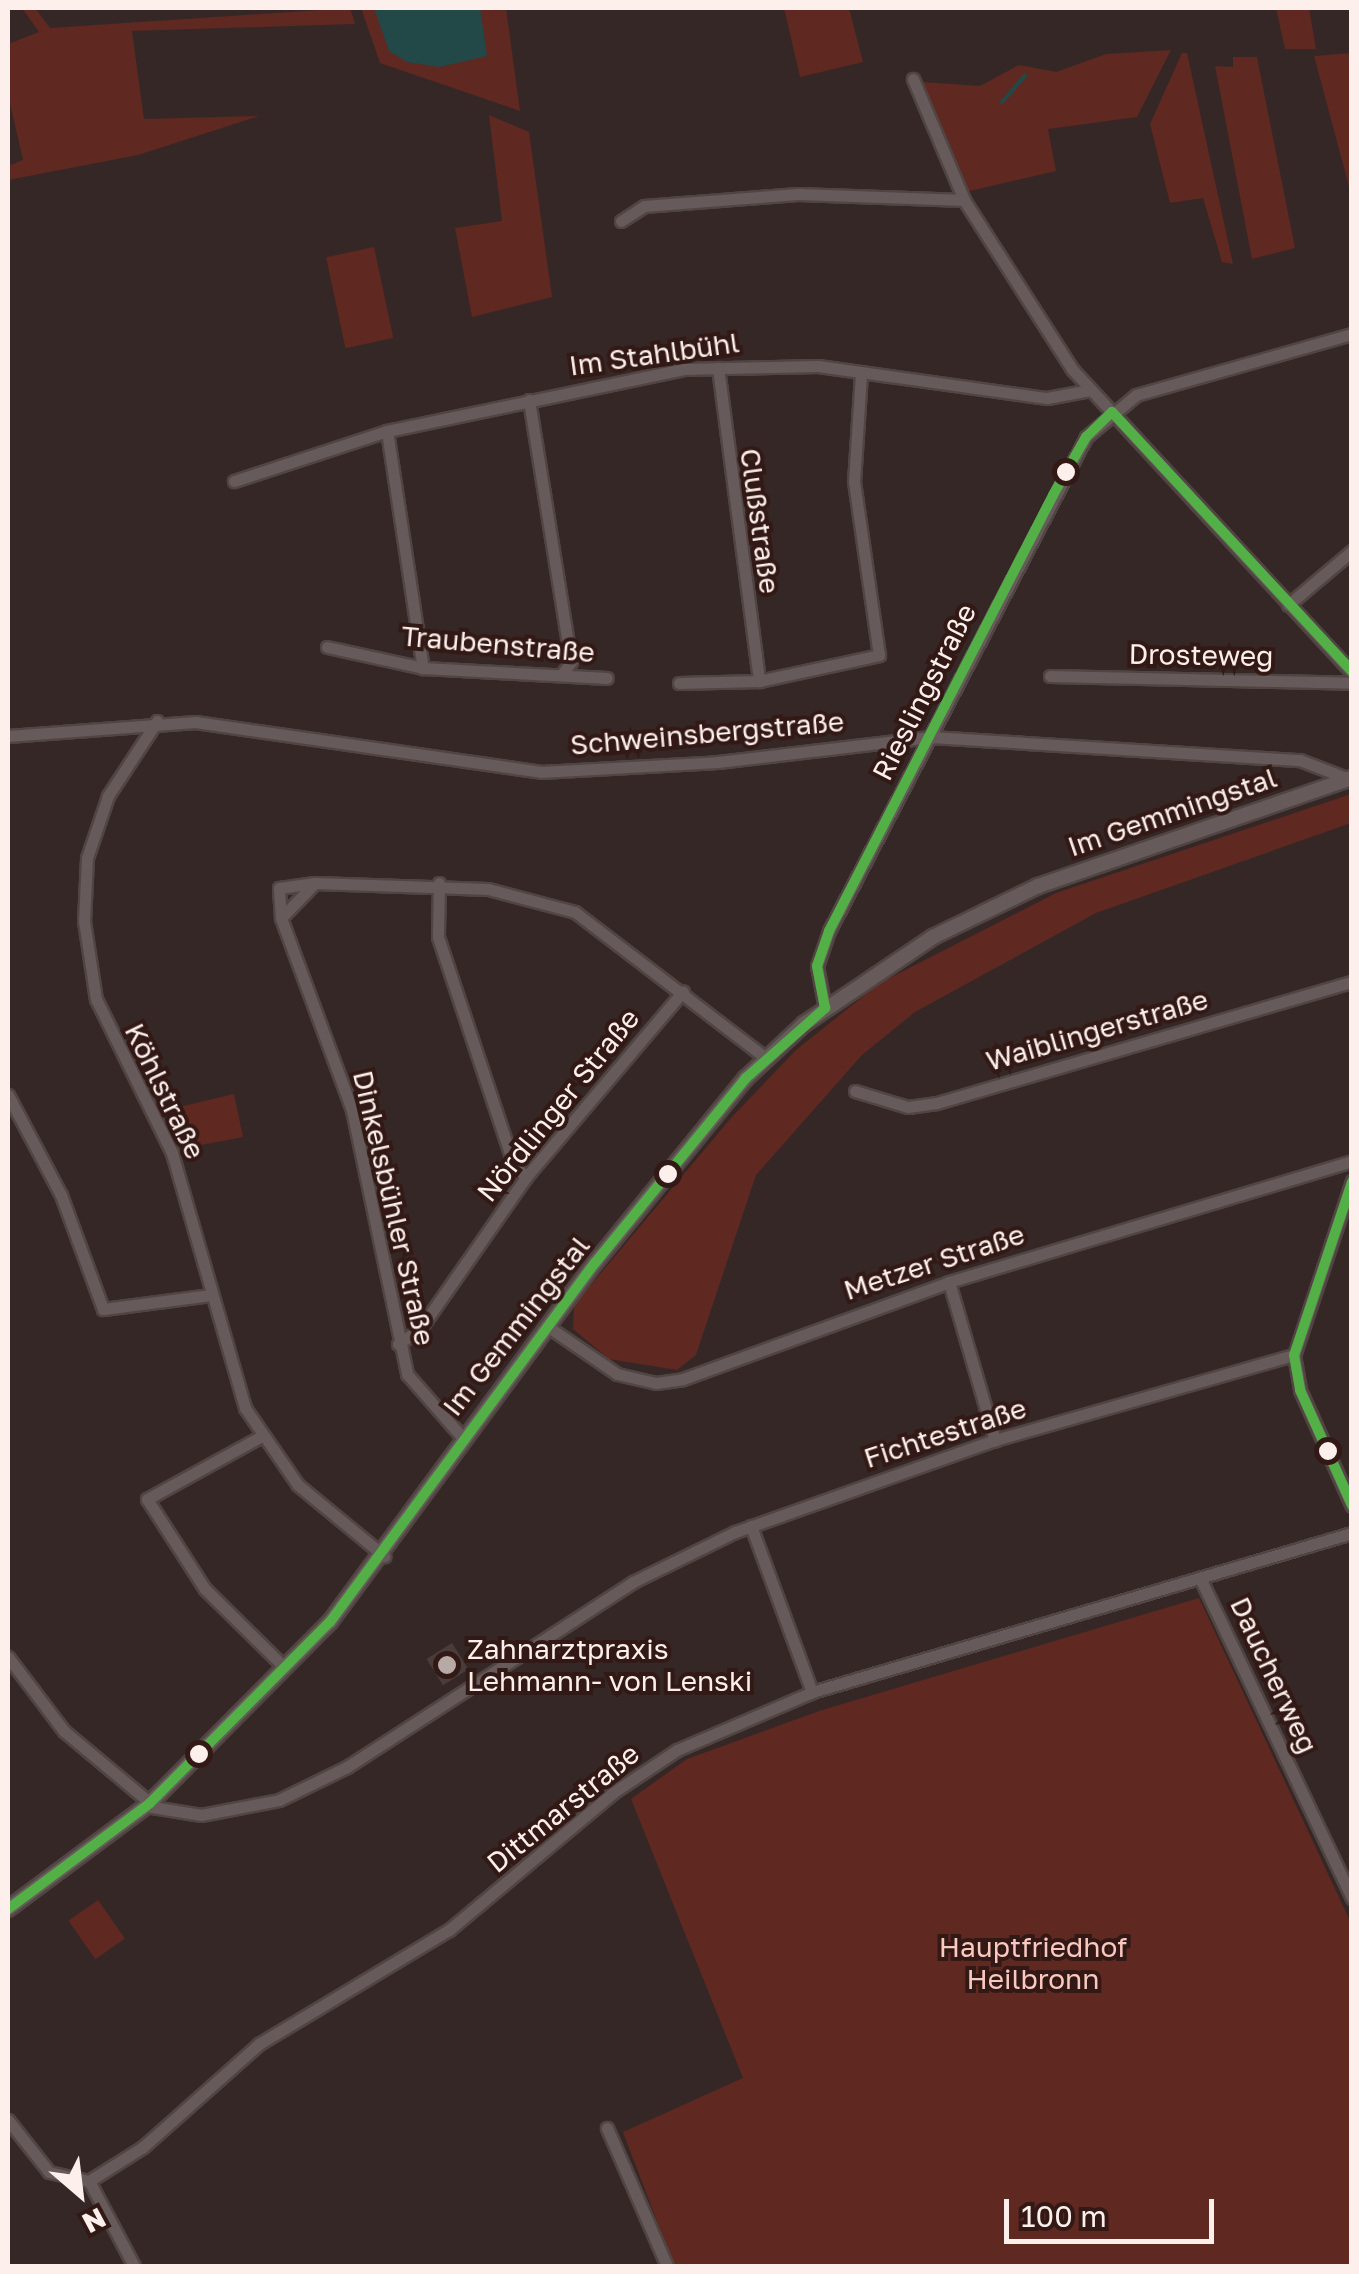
<!DOCTYPE html>
<meta charset="utf-8">
<style>
body{margin:0}
#map{position:relative;width:1359px;height:2274px;overflow:hidden;background:#352725;font-family:"Golos Text",sans-serif}
div>[style]{position:absolute}
.green>*{inset:0;background:#5f2821;transform-origin:0 0}
.water>*{inset:0;background:#234848}
.stream>*{height:4px;margin:-2px;padding:0 2px;transform-origin:2px;border-radius:2px;background:#234848}
.building>*{inset:0;background:#493d3c;transform-origin:0 0}
.roads{filter:drop-shadow(2px 0 #514543) drop-shadow(-2px 0 #514543) drop-shadow(0 2px #514543) drop-shadow(0 -2px #514543)}
.minor>*{height:11px;margin:-5.5px;padding:0 5.5px;transform-origin:5.5px;border-radius:5.5px;background:#665b5a}
.tertiary>*{height:14px;margin:-7px;padding:0 7px;transform-origin:7px;border-radius:7px;background:#665b5a}
.bus-1>*{height:10px;margin:-5px;padding:0 5px;transform-origin:5px;border-radius:5px;background:#53b046}
.dots>*{width:28px;height:28px;translate:-50% -50%;box-sizing:border-box;border:5px solid #321915;border-radius:50%}
span{translate:-50% -50%;white-space:nowrap;text-align:center;line-height:1.15;-webkit-text-stroke:8px #321915;paint-order:stroke}
.street-label{font-size:28px;color:#fdefec}
.poi-label{font-size:28px;color:#fdefec}
.left{translate:0 -50%;text-align:left}
.park-label{font-size:28px;color:#fac8bf}
.frame{position:absolute;inset:0;border:10px solid #fdefec;pointer-events:none}
.north{position:absolute;left:30px;top:2144px;width:100px;height:100px;-webkit-text-stroke:8px #321915;paint-order:stroke;rotate:152deg;font-size:28px;font-weight:700;line-height:40px;text-align:center;color:#fdefec}
.north::after{content:'';display:block;margin:auto;width:35px;height:45px;background:#fdefec;clip-path:polygon(50% 0,100% 100%,50% 72%,0 100%)}
.scale{position:absolute;left:1004px;top:2199px;width:210px;height:45px;box-sizing:border-box;border:5px solid #fdefec;border-top:0;padding-left:12px;font-size:30px;line-height:35px;white-space:nowrap;color:#fdefec;-webkit-text-stroke:8px #321915;paint-order:stroke}
</style>
<div id="map">
<div class="green">
<div style="clip-path:polygon(22px 8px,35px 8px,50px 28px,350px 8px,355px 24px,132px 31px,144px 119px,259px 116px,138px 155px,8px 180px,8px 166px,23px 160px,8px 95px,8px 44px,39px 32px)"></div>
<div style="clip-path:polygon(361px 8px,506px 8px,520px 111px,380px 63px)"></div>
<div style="clip-path:polygon(784px 8px,849px 8px,863px 62px,800px 77px)"></div>
<div style="clip-path:polygon(1276px 8px,1309px 8px,1316px 49px,1285px 49px)"></div>
<div style="clip-path:polygon(1171px 50px,1137px 117px,1048px 129px,1056px 171px,965px 192px,923px 82px,980px 86px,1019px 65px,1056px 72px,1106px 54px)"></div>
<div style="clip-path:polygon(1182px 53px,1187px 53px,1233px 264px,1222px 262px,1203px 198px,1170px 203px,1150px 124px)"></div>
<div style="clip-path:polygon(1351px 53px,1352px 53px,1351px 194px,1314px 56px)"></div>
<div style="clip-path:polygon(1233px 57px,1257px 57px,1295px 248px,1252px 259px,1215px 66px,1233px 67px)"></div>
<div style="clip-path:polygon(489px 115px,529px 132px,552px 297px,472px 317px,455px 228px,502px 221px)"></div>
<div style="left:374px;top:247px;width:93px;height:49px;rotate:78deg"></div>
<div style="clip-path:polygon(1351px 794px,1351px 823px,1096px 913px,915px 1012px,862px 1055px,756px 1175px,696px 1355px,677px 1370px,609px 1359px,573px 1329px,574px 1305px,731px 1118px,796px 1050px,880px 983px,1056px 893px)"></div>
<div style="clip-path:polygon(234px 1094px,243px 1137px,180px 1149px,166px 1110px)"></div>
<div style="clip-path:polygon(1199px 1598px,1351px 1923px,1351px 2266px,674px 2266px,623px 2132px,743px 2078px,631px 1799px,687px 1759px,819px 1711px)"></div>
<div style="left:98px;top:1900px;width:47px;height:36px;rotate:55deg"></div>
</div>
<div class="water">
<div style="clip-path:polygon(374px 8px,480px 8px,487px 56px,439px 67px,407px 62px,389px 51px)"></div>
</div>
<div class="stream">
<div style="left:1002px;top:102px;width:35px;rotate:-49deg"></div>
</div>
<div class="building">
<div style="left:452px;top:1643px;width:31px;height:30px;rotate:58deg"></div>
</div>
<div class="roads">
<div class="minor">
<div style="left:913px;top:79px;width:131px;rotate:67.1deg"></div>
<div style="left:964px;top:200px;width:201px;rotate:57.4deg"></div>
<div style="left:1072px;top:369px;width:413px;rotate:47.3deg"></div>
<div style="left:621px;top:221px;width:27px;rotate:-33deg"></div>
<div style="left:644px;top:206px;width:154px;rotate:-4.5deg"></div>
<div style="left:798px;top:194px;width:166px;rotate:2.1deg"></div>
<div style="left:718px;top:368px;width:316px;rotate:82.5deg"></div>
<div style="left:529px;top:400px;width:265px;rotate:80.9deg"></div>
<div style="left:571px;top:662px;width:15px;rotate:127deg"></div>
<div style="left:387px;top:431px;width:240px;rotate:81.4deg"></div>
<div style="left:234px;top:481px;width:161px;rotate:-18.1deg"></div>
<div style="left:387px;top:431px;width:302px;rotate:-11.8deg"></div>
<div style="left:683px;top:369px;width:135px;rotate:-1.3deg"></div>
<div style="left:818px;top:366px;width:231px;rotate:8deg"></div>
<div style="left:1047px;top:398px;width:44px;rotate:-10.5deg"></div>
<div style="left:1288px;top:605px;width:84px;rotate:-40.2deg"></div>
<div style="left:327px;top:647px;width:98px;rotate:12.3deg"></div>
<div style="left:423px;top:668px;width:184px;rotate:3.1deg"></div>
<div style="left:1050px;top:676px;width:302px;rotate:1.3deg"></div>
<div style="left:679px;top:683px;width:80px;rotate:-1.4deg"></div>
<div style="left:759px;top:681px;width:123px;rotate:-12.2deg"></div>
<div style="left:879px;top:655px;width:175px;rotate:-98.2deg"></div>
<div style="left:854px;top:482px;width:109px;rotate:-86.3deg"></div>
<div style="left:157px;top:721px;width:90px;rotate:123.2deg"></div>
<div style="left:108px;top:796px;width:65px;rotate:108.7deg"></div>
<div style="left:87px;top:858px;width:63px;rotate:92.7deg"></div>
<div style="left:84px;top:921px;width:79px;rotate:81.3deg"></div>
<div style="left:96px;top:999px;width:172px;rotate:63.7deg"></div>
<div style="left:172px;top:1153px;width:265px;rotate:74deg"></div>
<div style="left:245px;top:1408px;width:93px;rotate:55.5deg"></div>
<div style="left:298px;top:1485px;width:112px;rotate:39.5deg"></div>
<div style="left:8px;top:736px;width:188px;rotate:-4.3deg"></div>
<div style="left:195px;top:722px;width:350px;rotate:8.2deg"></div>
<div style="left:541px;top:772px;width:177px;rotate:-3.2deg"></div>
<div style="left:718px;top:762px;width:214px;rotate:-6.7deg"></div>
<div style="left:931px;top:737px;width:370px;rotate:3.6deg"></div>
<div style="left:1300px;top:760px;width:53px;rotate:21.2deg"></div>
<div style="left:315px;top:883px;width:173px;rotate:2deg"></div>
<div style="left:488px;top:889px;width:90px;rotate:14.8deg"></div>
<div style="left:575px;top:912px;width:240px;rotate:37.4deg"></div>
<div style="left:439px;top:883px;width:54px;rotate:91.1deg"></div>
<div style="left:438px;top:937px;width:240px;rotate:71.6deg"></div>
<div style="left:514px;top:1165px;width:17px;rotate:45deg"></div>
<div style="left:281px;top:918px;width:30px;rotate:-94deg"></div>
<div style="left:279px;top:888px;width:36px;rotate:-8deg"></div>
<div style="left:315px;top:883px;width:49px;rotate:134.2deg"></div>
<div style="left:281px;top:918px;width:205px;rotate:69.7deg"></div>
<div style="left:352px;top:1110px;width:270px;rotate:78.2deg"></div>
<div style="left:407px;top:1374px;width:84px;rotate:48.9deg"></div>
<div style="left:825px;top:1008px;width:43px;rotate:-100.8deg"></div>
<div style="left:817px;top:966px;width:37px;rotate:-71deg"></div>
<div style="left:829px;top:931px;width:557px;rotate:-62.51deg"></div>
<div style="left:1086px;top:437px;width:65px;rotate:-40deg"></div>
<div style="left:1136px;top:395px;width:224px;rotate:-15.8deg"></div>
<div style="left:855px;top:1091px;width:55px;rotate:16.8deg"></div>
<div style="left:908px;top:1107px;width:29px;rotate:-8deg"></div>
<div style="left:937px;top:1103px;width:432px;rotate:-16.3deg"></div>
<div style="left:8px;top:1095px;width:113px;rotate:62.1deg"></div>
<div style="left:61px;top:1195px;width:121px;rotate:69.8deg"></div>
<div style="left:103px;top:1309px;width:109px;rotate:-7.4deg"></div>
<div style="left:1352px;top:1181px;width:183px;rotate:108.4deg"></div>
<div style="left:1294px;top:1355px;width:36px;rotate:80deg"></div>
<div style="left:1300px;top:1390px;width:127px;rotate:65.9deg"></div>
<div style="left:949px;top:1282px;width:165px;rotate:73.8deg"></div>
<div style="left:547px;top:1326px;width:85px;rotate:34.4deg"></div>
<div style="left:617px;top:1374px;width:40px;rotate:13deg"></div>
<div style="left:656px;top:1383px;width:27px;rotate:-8deg"></div>
<div style="left:683px;top:1379px;width:283px;rotate:-20deg"></div>
<div style="left:949px;top:1282px;width:421px;rotate:-16.7deg"></div>
<div style="left:398px;top:1344px;width:27px;rotate:-34deg"></div>
<div style="left:420px;top:1329px;width:185px;rotate:-55.1deg"></div>
<div style="left:526px;top:1177px;width:243px;rotate:-49.8deg"></div>
<div style="left:260px;top:1437px;width:129px;rotate:151.2deg"></div>
<div style="left:147px;top:1499px;width:107px;rotate:57.2deg"></div>
<div style="left:205px;top:1589px;width:112px;rotate:44.6deg"></div>
<div style="left:751px;top:1526px;width:177px;rotate:69.8deg"></div>
<div style="left:1202px;top:1582px;width:350px;rotate:64.6deg"></div>
<div style="left:8px;top:1657px;width:93px;rotate:52.9deg"></div>
<div style="left:64px;top:1731px;width:112px;rotate:39.9deg"></div>
<div style="left:146px;top:1806px;width:56px;rotate:9.3deg"></div>
<div style="left:201px;top:1815px;width:79px;rotate:-10.9deg"></div>
<div style="left:279px;top:1800px;width:76px;rotate:-25.9deg"></div>
<div style="left:347px;top:1767px;width:341px;rotate:-32.9deg"></div>
<div style="left:633px;top:1582px;width:114px;rotate:-26.1deg"></div>
<div style="left:735px;top:1532px;width:276px;rotate:-19.5deg"></div>
<div style="left:995px;top:1440px;width:311px;rotate:-15.9deg"></div>
<div style="left:8px;top:2120px;width:66px;rotate:51.7deg"></div>
<div style="left:49px;top:2172px;width:41px;rotate:12.7deg"></div>
<div style="left:89px;top:2181px;width:64px;rotate:-32.2deg"></div>
<div style="left:143px;top:2147px;width:155px;rotate:-41.6deg"></div>
<div style="left:259px;top:2044px;width:222px;rotate:-31deg"></div>
<div style="left:449px;top:1930px;width:215px;rotate:-39.9deg"></div>
<div style="left:614px;top:1792px;width:76px;rotate:-33.7deg"></div>
<div style="left:677px;top:1750px;width:147px;rotate:-23.2deg"></div>
<div style="left:812px;top:1692px;width:563px;rotate:-16.41deg"></div>
<div style="left:607px;top:2128px;width:150px;rotate:66.5deg"></div>
<div style="left:89px;top:2181px;width:96px;rotate:62.1deg"></div>
</div>
<div class="tertiary">
<div style="left:8px;top:1909px;width:177px;rotate:-36.7deg"></div>
<div style="left:150px;top:1803px;width:255px;rotate:-45.2deg"></div>
<div style="left:330px;top:1622px;width:446px;rotate:-53.6deg"></div>
<div style="left:595px;top:1263px;width:239px;rotate:-50.8deg"></div>
<div style="left:746px;top:1078px;width:79px;rotate:-43deg"></div>
<div style="left:804px;top:1024px;width:156px;rotate:-34deg"></div>
<div style="left:933px;top:937px;width:117px;rotate:-25.9deg"></div>
<div style="left:1038px;top:886px;width:332px;rotate:-19deg"></div>
</div>
</div>
<div class="bus-1">
<div style="left:1112px;top:412px;width:353px;rotate:47.2deg"></div>
<div style="left:825px;top:1008px;width:43px;rotate:-100.8deg"></div>
<div style="left:817px;top:966px;width:37px;rotate:-71deg"></div>
<div style="left:829px;top:931px;width:490px;rotate:-62.8deg"></div>
<div style="left:1053px;top:495px;width:67px;rotate:-60.4deg"></div>
<div style="left:1086px;top:437px;width:36px;rotate:-44deg"></div>
<div style="left:1352px;top:1182px;width:182px;rotate:108.5deg"></div>
<div style="left:1294px;top:1355px;width:36px;rotate:80deg"></div>
<div style="left:1300px;top:1390px;width:126px;rotate:65.7deg"></div>
<div style="left:8px;top:1909px;width:177px;rotate:-36.7deg"></div>
<div style="left:150px;top:1803px;width:255px;rotate:-45.2deg"></div>
<div style="left:330px;top:1622px;width:446px;rotate:-53.6deg"></div>
<div style="left:595px;top:1263px;width:239px;rotate:-50.8deg"></div>
<div style="left:746px;top:1078px;width:106px;rotate:-41.5deg"></div>
</div>
<div class="dots">
<div style="left:1066px;top:472px;background:#fdefec"></div>
<div style="left:668px;top:1174px;background:#fdefec"></div>
<div style="left:1328px;top:1451px;background:#fdefec"></div>
<div style="left:447px;top:1665px;background:#b7a9a6"></div>
<div style="left:199px;top:1754px;background:#fdefec"></div>
</div>
<div class="street-label">
<span style="left:654px;top:354px;rotate:-8deg">Im Stahlbühl</span>
<span style="left:760px;top:521px;rotate:82deg">Clußstraße</span>
<span style="left:498px;top:644px;rotate:5deg">Traubenstraße</span>
<span style="left:1201px;top:655px;rotate:1deg">Drosteweg</span>
<span style="left:924px;top:692px;rotate:-63deg">Rieslingstraße</span>
<span style="left:707px;top:733px;rotate:-5deg">Schweinsbergstraße</span>
<span style="left:1172px;top:812px;rotate:-19deg">Im Gemmingstal</span>
<span style="left:1097px;top:1030px;rotate:-16deg">Waiblingerstraße</span>
<span style="left:165px;top:1091px;rotate:64deg">Köhlstraße</span>
<span style="left:558px;top:1105px;rotate:-51deg">Nördlinger Straße</span>
<span style="left:394px;top:1208px;rotate:77deg">Dinkelsbühler Straße</span>
<span style="left:934px;top:1262px;rotate:-18deg">Metzer Straße</span>
<span style="left:516px;top:1326px;rotate:-52deg">Im Gemmingstal</span>
<span style="left:945px;top:1433px;rotate:-18deg">Fichtestraße</span>
<span style="left:1274px;top:1675px;rotate:65deg">Daucherweg</span>
<span style="left:563px;top:1808px;rotate:-39deg">Dittmarstraße</span>
</div>
<div class="poi-label">
<span class="left" style="left:467px;top:1665px">Zahnarztpraxis<br>Lehmann- von Lenski</span>
</div>
<div class="park-label">
<span style="left:1033px;top:1963px">Hauptfriedhof<br>Heilbronn</span>
</div>
<div class="frame"></div>
<div class="north">N</div>
<div class="scale">100 m</div>
</div>
